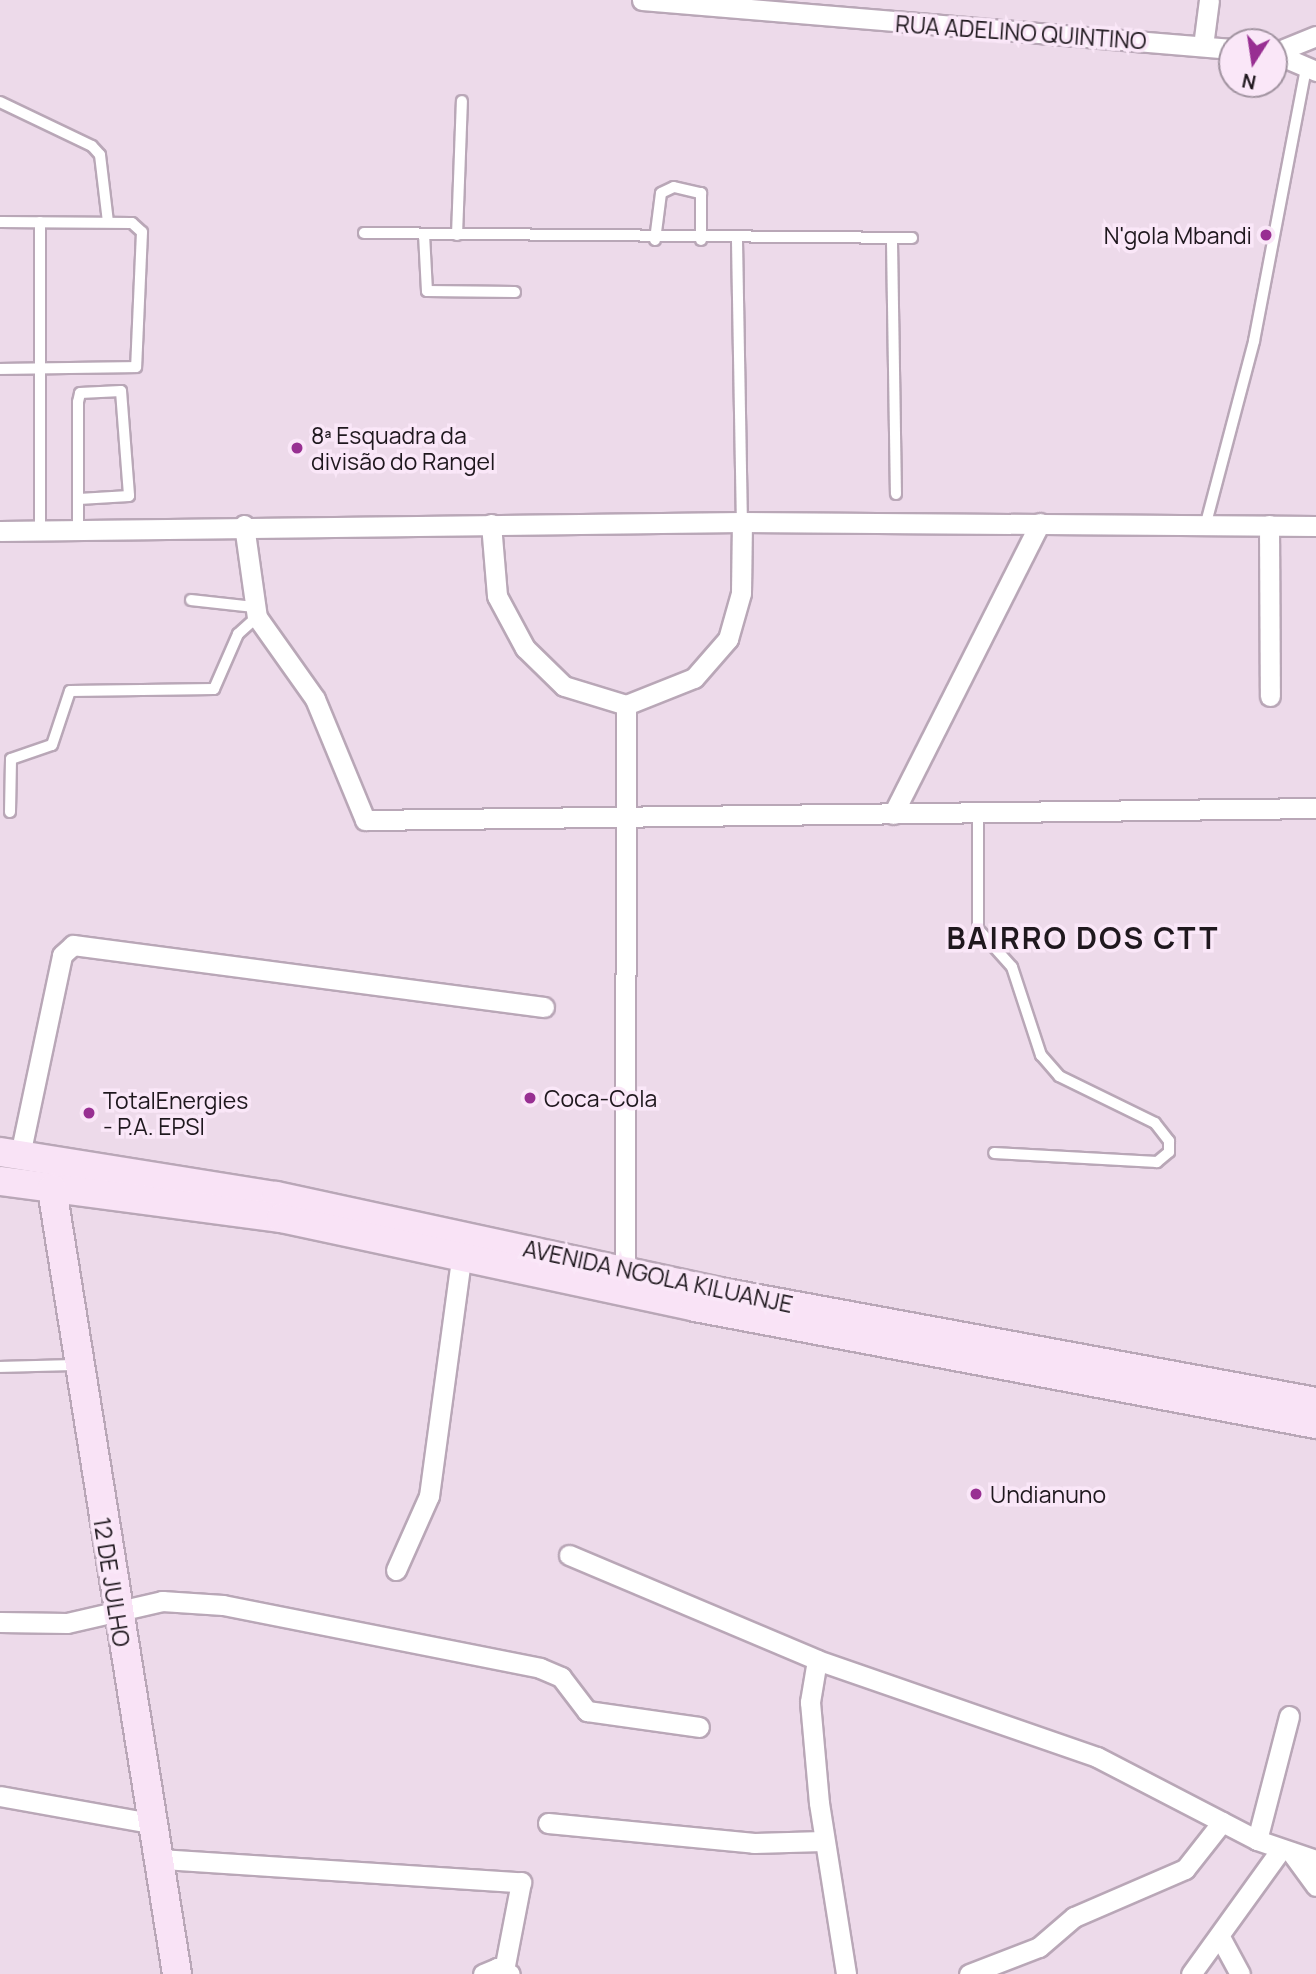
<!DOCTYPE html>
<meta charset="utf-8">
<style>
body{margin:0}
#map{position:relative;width:1316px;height:1974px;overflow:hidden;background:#eddaea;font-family:Manrope,sans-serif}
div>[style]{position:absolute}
.roads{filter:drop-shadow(2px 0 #b9a7b7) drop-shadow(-2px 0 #b9a7b7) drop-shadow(0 2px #b9a7b7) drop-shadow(0 -2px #b9a7b7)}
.lane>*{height:10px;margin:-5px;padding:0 5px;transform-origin:5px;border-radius:5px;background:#fff}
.street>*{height:19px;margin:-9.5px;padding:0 9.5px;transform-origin:9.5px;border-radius:9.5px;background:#fff}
.secondary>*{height:28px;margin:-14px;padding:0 14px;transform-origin:14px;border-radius:14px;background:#f9e3f6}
.dots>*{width:19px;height:19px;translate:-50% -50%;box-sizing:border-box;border:4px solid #fae7f8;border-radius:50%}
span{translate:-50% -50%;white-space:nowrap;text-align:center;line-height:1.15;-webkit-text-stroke:7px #fae7f8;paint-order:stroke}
.street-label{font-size:23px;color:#1f181e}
.poi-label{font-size:23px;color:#1f181e}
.right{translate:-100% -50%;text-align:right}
.left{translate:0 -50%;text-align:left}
.district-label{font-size:30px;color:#1f181e;font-weight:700;letter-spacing:2px}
.north{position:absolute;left:1218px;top:28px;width:70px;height:70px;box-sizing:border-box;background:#fae7f8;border:2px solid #a294a1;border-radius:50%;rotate:192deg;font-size:19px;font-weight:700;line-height:28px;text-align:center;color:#1f181e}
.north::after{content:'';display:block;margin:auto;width:24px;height:32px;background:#982f92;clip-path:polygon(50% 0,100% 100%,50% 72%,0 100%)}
</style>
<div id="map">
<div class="roads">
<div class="lane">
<div style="left:0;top:102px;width:102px;rotate:25.6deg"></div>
<div style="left:92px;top:146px;width:12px;rotate:48deg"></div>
<div style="left:100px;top:155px;width:67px;rotate:83.2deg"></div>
<div style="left:0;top:222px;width:132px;rotate:0.4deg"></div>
<div style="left:132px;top:223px;width:13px;rotate:42deg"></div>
<div style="left:142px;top:232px;width:135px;rotate:92.5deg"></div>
<div style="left:136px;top:367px;width:136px;rotate:179.2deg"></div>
<div style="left:364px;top:233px;width:548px;rotate:0.52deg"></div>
<div style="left:424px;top:234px;width:57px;rotate:87deg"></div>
<div style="left:427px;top:291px;width:88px;rotate:0.7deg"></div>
<div style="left:457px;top:235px;width:134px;rotate:-87.9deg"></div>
<div style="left:655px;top:240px;width:47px;rotate:-82.7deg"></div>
<div style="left:661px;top:193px;width:14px;rotate:-25deg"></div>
<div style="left:674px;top:187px;width:28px;rotate:13deg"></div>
<div style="left:701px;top:193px;width:47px;rotate:90deg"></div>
<div style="left:737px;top:241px;width:281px;rotate:89deg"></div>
<div style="left:892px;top:242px;width:252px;rotate:89.1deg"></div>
<div style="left:1206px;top:523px;width:188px;rotate:-75.2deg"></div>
<div style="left:1254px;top:341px;width:278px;rotate:-79.2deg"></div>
<div style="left:78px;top:529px;width:127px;rotate:-90deg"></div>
<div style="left:78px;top:402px;width:9px;rotate:-77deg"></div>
<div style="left:80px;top:393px;width:41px;rotate:-2.8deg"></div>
<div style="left:121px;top:391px;width:105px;rotate:85.6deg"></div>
<div style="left:129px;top:496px;width:50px;rotate:176.6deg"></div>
<div style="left:40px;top:530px;width:308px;rotate:-90deg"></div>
<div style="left:191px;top:600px;width:63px;rotate:6.3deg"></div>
<div style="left:10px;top:812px;width:53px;rotate:-88.9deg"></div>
<div style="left:11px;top:759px;width:43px;rotate:-18.9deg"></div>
<div style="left:52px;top:745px;width:57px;rotate:-71.6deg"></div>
<div style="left:70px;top:691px;width:144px;rotate:-0.8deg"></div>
<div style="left:214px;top:689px;width:60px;rotate:-66.4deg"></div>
<div style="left:238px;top:634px;width:25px;rotate:-42deg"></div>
<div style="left:978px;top:813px;width:116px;rotate:90deg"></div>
<div style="left:978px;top:929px;width:51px;rotate:48.2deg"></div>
<div style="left:1012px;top:967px;width:93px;rotate:71.8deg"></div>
<div style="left:1041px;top:1055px;width:28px;rotate:49deg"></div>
<div style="left:1059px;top:1076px;width:107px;rotate:26.1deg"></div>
<div style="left:1155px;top:1123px;width:23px;rotate:52deg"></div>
<div style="left:1169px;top:1141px;width:11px;rotate:90deg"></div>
<div style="left:1169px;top:1152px;width:16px;rotate:140deg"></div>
<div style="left:1157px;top:1162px;width:163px;rotate:-176.8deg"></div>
<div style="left:0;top:1367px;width:78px;rotate:-1.5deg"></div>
</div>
<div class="street">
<div style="left:642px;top:0;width:592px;rotate:4.75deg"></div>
<div style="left:1203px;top:46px;width:46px;rotate:-82.6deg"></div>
<div style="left:1274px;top:53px;width:46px;rotate:23.2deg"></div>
<div style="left:1274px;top:53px;width:45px;rotate:-22deg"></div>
<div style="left:491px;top:524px;width:72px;rotate:85.2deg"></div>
<div style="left:497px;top:596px;width:59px;rotate:61.7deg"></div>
<div style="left:525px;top:648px;width:54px;rotate:44.3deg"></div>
<div style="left:564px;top:686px;width:65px;rotate:17deg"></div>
<div style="left:626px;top:705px;width:73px;rotate:-21.7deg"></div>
<div style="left:694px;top:678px;width:52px;rotate:-48.9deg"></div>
<div style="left:728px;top:639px;width:48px;rotate:-74.2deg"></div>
<div style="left:741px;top:593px;width:71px;rotate:-89.2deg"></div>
<div style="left:244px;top:525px;width:93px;rotate:82deg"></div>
<div style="left:257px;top:617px;width:100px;rotate:54.7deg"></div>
<div style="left:315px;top:699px;width:131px;rotate:67.5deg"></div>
<div style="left:365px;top:820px;width:951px;rotate:-0.72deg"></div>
<div style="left:1269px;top:525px;width:171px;rotate:89.7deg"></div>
<div style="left:0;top:531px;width:742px;rotate:-0.69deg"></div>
<div style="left:742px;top:522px;width:574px;rotate:0.4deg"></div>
<div style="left:893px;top:814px;width:326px;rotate:-63.2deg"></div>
<div style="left:20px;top:1155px;width:204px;rotate:-78.1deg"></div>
<div style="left:62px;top:955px;width:15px;rotate:-42deg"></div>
<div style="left:73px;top:945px;width:475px;rotate:7.5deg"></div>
<div style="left:625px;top:1272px;width:567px;rotate:-89.9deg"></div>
<div style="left:569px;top:1555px;width:269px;rotate:22.9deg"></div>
<div style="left:817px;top:1660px;width:296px;rotate:19.1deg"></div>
<div style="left:1097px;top:1757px;width:180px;rotate:27.4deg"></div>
<div style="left:1257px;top:1840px;width:62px;rotate:18.7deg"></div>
<div style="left:396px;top:1570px;width:81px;rotate:-66deg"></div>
<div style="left:429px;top:1496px;width:239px;rotate:-82.3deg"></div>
<div style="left:0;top:1622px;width:67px;rotate:0.9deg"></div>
<div style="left:67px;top:1623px;width:98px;rotate:-13deg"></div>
<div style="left:162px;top:1601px;width:61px;rotate:3.8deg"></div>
<div style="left:223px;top:1605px;width:323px;rotate:11.2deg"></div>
<div style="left:540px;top:1668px;width:23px;rotate:23deg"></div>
<div style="left:561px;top:1677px;width:43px;rotate:52.6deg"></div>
<div style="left:587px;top:1711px;width:113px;rotate:8.1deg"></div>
<div style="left:817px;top:1660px;width:43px;rotate:99.5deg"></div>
<div style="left:810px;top:1702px;width:101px;rotate:84.9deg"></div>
<div style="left:819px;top:1803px;width:173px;rotate:81deg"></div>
<div style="left:0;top:1796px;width:158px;rotate:10.2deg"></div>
<div style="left:548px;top:1823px;width:207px;rotate:5.5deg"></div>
<div style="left:754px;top:1843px;width:69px;rotate:-1.7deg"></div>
<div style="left:1257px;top:1840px;width:128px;rotate:-75.5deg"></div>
<div style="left:1291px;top:1852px;width:42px;rotate:53.7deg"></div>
<div style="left:161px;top:1859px;width:361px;rotate:3.7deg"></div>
<div style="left:521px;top:1882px;width:90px;rotate:100.9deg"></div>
<div style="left:1220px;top:1937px;width:42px;rotate:61.6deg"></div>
<div style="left:483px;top:1974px;width:15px;rotate:-23deg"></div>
<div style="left:497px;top:1968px;width:14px;rotate:25deg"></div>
<div style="left:969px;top:1974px;width:75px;rotate:-21.1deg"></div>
<div style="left:1039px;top:1947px;width:46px;rotate:-40.6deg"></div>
<div style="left:1074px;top:1917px;width:121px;rotate:-23.4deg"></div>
<div style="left:1185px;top:1869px;width:60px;rotate:-51.8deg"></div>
<div style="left:1191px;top:1974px;width:154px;rotate:-54.2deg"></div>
</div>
<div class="secondary">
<div style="left:0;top:1152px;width:279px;rotate:9.1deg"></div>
<div style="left:276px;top:1196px;width:454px;rotate:12.2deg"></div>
<div style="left:720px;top:1292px;width:606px;rotate:10.46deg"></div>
<div style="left:0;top:1181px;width:283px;rotate:7.5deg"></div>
<div style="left:281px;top:1218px;width:423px;rotate:12.1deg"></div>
<div style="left:695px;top:1307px;width:632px;rotate:10.67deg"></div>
<div style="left:52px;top:1189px;width:795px;rotate:80.95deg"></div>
</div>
</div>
<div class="dots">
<div style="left:1266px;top:235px;background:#982f92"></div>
<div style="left:297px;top:448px;background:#982f92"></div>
<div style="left:530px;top:1098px;background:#982f92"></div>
<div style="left:89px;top:1113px;background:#982f92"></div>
<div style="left:976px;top:1494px;background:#982f92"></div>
</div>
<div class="street-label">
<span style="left:1021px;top:32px;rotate:4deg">RUA ADELINO QUINTINO</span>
<span style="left:658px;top:1276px;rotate:12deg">AVENIDA NGOLA KILUANJE</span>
<span style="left:112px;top:1582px;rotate:81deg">12 DE JULHO</span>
</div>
<div class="poi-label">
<span class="right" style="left:1252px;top:235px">N'gola Mbandi</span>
<span class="left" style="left:311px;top:448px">8ª Esquadra da<br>divisão do Rangel</span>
<span class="left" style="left:544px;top:1098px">Coca-Cola</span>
<span class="left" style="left:103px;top:1113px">TotalEnergies<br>- P.A. EPSI</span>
<span class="left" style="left:990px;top:1494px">Undianuno</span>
</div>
<div class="district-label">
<span style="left:1083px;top:938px">BAIRRO DOS CTT</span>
</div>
<div class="north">N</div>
</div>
